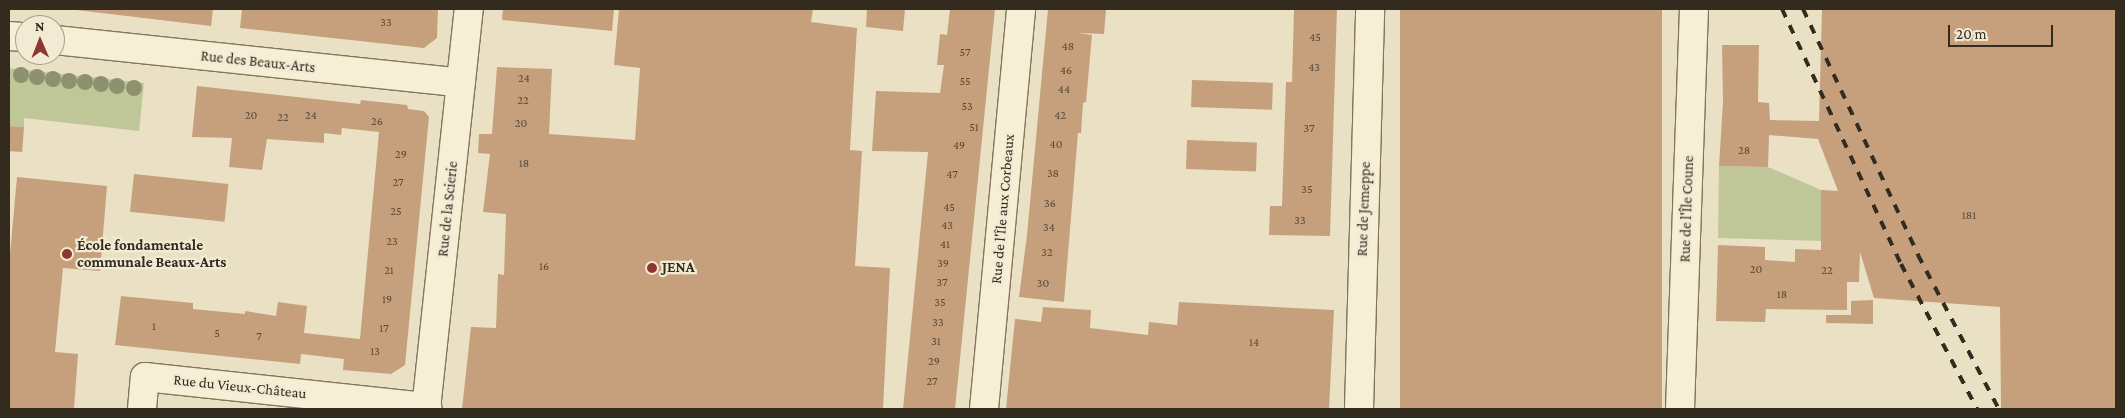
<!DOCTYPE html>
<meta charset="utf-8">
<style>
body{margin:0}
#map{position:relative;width:2125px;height:418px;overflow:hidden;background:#eae1c4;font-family:"Crimson Pro",serif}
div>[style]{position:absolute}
.green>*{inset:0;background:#bfc799}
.building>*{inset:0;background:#c6a07d;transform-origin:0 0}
.roads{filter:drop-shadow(1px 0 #83745c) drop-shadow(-1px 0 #83745c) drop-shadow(0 1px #83745c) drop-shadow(0 -1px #83745c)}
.minor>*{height:28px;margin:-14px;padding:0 14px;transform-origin:14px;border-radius:14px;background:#f6efd6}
.rail>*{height:4px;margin-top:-2px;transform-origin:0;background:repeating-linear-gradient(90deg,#342b1f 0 9px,transparent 0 18px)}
.trees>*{width:16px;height:16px;margin:-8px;border-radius:50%;background:#8e916e}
.dots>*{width:14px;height:14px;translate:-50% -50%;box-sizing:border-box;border:2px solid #f2ebd3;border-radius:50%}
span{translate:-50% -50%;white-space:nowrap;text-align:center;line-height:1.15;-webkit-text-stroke:4.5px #f2ebd3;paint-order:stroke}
.number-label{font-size:12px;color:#584836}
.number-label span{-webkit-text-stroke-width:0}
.street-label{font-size:15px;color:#342b1f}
.poi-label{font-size:15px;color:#342b1f;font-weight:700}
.left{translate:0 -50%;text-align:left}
.frame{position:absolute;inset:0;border:10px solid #342b1f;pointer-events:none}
.north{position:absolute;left:15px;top:15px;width:50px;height:50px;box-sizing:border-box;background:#f2ebd3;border:1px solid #a69e8b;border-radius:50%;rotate:359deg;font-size:14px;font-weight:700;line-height:20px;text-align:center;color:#342b1f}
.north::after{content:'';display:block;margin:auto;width:18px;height:22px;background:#8e3631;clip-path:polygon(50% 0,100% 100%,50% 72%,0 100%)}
.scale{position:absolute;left:1948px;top:25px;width:105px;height:22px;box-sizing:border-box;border:2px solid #342b1f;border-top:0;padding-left:6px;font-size:15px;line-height:18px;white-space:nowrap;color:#342b1f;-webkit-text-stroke:4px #f2ebd3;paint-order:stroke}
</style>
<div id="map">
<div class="green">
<div style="clip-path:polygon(9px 68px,144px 83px,139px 131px,24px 118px,24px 127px,9px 126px)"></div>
<div style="clip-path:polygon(1719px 166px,1768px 167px,1821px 190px,1821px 241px,1718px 238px)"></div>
</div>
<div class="building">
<div style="clip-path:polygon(68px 9px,213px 9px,211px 26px)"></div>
<div style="clip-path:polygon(242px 9px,438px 9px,437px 38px,424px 48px,240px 28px)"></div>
<div style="clip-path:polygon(503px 9px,614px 9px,612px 31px,502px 20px)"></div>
<div style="clip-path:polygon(619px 9px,813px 9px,811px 22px,857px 28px,850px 150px,862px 151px,855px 266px,890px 268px,883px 409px,462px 409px,471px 327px,496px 328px,498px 274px,504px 275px,506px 214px,483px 212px,490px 154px,478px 153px,479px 134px,492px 134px,497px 67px,552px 69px,549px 134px,635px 140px,640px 68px,614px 65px)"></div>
<div style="clip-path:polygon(867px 9px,905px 9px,903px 31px,866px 27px)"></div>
<div style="clip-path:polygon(950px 9px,995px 9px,955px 409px,903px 409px,928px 152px,872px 151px,876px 91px,940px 93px,944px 65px,937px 65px,940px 34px,947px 35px)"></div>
<div style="clip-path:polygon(1048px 9px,1106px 10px,1104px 34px,1077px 33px,1092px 35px,1086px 102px,1083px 103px,1081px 133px,1078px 133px,1064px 302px,1019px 297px,1027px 235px)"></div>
<div style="clip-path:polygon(1294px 9px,1337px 9px,1330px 236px,1269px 235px,1270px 206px,1282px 206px,1286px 82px,1292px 82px)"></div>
<div style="left:1400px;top:9px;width:262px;height:400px"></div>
<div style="clip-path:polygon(1822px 9px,2116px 9px,2116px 409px,2001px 409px,2000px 307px,1874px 298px,1860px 252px,1859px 282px,1847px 282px,1847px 310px,1766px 309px,1765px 322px,1716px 321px,1718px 245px,1765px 247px,1765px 260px,1795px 262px,1795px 249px,1821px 250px,1821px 190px,1838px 191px,1818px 139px,1769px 135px,1768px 167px,1719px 166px,1723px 102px,1722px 45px,1759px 45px,1758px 102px,1769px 103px,1770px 120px,1819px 121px)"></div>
<div style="left:1192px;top:80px;width:81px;height:27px;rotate:2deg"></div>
<div style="clip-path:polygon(197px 86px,360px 104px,361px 100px,407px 105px,408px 109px,424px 111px,429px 117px,405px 365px,391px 374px,343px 370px,344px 359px,301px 354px,300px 364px,115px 345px,121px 296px,193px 303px,193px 309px,245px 314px,245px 311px,276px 316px,278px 302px,307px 306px,304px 333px,360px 339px,379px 132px,342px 128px,341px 135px,324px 133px,324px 143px,267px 139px,262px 170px,229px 167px,232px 138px,192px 137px)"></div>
<div style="left:9px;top:126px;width:15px;height:25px;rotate:4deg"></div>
<div style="left:1187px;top:140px;width:70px;height:29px;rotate:2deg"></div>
<div style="left:134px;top:174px;width:95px;height:38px;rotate:6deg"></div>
<div style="clip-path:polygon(17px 177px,107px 186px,100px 271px,63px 268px,55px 352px,78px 354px,74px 409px,9px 409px,9px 265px)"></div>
<div style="clip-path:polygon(1873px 300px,1873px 324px,1826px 323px,1826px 315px,1851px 315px,1851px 301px)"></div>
<div style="clip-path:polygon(1179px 302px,1334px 310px,1329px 409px,1006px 409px,1015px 319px,1041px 322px,1043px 307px,1091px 310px,1090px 328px,1148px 335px,1149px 322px,1177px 325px)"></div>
</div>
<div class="roads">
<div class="minor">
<div style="left:9px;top:36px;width:16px;rotate:4deg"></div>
<div style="left:55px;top:40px;width:408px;rotate:6deg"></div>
<div style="left:142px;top:409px;width:32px;rotate:-85deg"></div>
<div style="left:145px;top:377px;width:284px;rotate:6.1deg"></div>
<div style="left:426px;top:409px;width:402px;rotate:-83.9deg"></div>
<div style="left:984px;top:409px;width:402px;rotate:-84.7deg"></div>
<div style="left:1359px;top:409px;width:400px;rotate:-88.4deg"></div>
<div style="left:1680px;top:409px;width:400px;rotate:-88deg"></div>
</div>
</div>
<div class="rail">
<div style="left:1782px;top:9px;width:281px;rotate:65deg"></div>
<div style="left:1901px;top:264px;width:164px;rotate:62.3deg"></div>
<div style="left:1803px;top:9px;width:272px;rotate:64.9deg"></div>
<div style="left:1918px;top:255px;width:174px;rotate:62.3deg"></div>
</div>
<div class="trees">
<div style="left:21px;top:75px"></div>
<div style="left:37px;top:77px"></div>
<div style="left:53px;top:79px"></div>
<div style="left:69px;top:81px"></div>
<div style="left:85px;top:82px"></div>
<div style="left:101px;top:84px"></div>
<div style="left:117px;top:86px"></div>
<div style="left:134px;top:88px"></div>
</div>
<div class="dots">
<div style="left:67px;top:254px;background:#8e3631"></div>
<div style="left:652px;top:268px;background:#8e3631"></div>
</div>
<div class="number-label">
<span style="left:386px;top:23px">33</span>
<span style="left:1315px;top:38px">45</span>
<span style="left:1068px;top:47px">48</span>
<span style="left:965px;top:53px">57</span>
<span style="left:1314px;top:68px">43</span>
<span style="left:1066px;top:71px">46</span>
<span style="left:524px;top:79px">24</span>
<span style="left:965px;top:82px">55</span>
<span style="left:1064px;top:90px">44</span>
<span style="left:523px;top:101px">22</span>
<span style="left:967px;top:107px">53</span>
<span style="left:251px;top:116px">20</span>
<span style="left:311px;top:116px">24</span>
<span style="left:1060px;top:116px">42</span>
<span style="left:283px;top:118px">22</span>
<span style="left:377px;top:122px">26</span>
<span style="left:521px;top:124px">20</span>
<span style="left:974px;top:128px">51</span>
<span style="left:1309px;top:129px">37</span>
<span style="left:1056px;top:145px">40</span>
<span style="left:959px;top:146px">49</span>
<span style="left:1744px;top:151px">28</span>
<span style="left:401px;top:155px">29</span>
<span style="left:524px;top:164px">18</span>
<span style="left:1053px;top:174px">38</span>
<span style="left:952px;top:175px">47</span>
<span style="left:398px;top:183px">27</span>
<span style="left:1307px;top:190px">35</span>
<span style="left:1050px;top:204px">36</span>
<span style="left:949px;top:208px">45</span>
<span style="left:396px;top:212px">25</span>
<span style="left:1969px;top:216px">181</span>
<span style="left:1300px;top:221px">33</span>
<span style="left:947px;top:226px">43</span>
<span style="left:1049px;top:228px">34</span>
<span style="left:392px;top:242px">23</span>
<span style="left:945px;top:245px">41</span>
<span style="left:1047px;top:253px">32</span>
<span style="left:943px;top:264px">39</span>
<span style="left:544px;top:267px">16</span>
<span style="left:1756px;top:270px">20</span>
<span style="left:389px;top:271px">21</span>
<span style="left:1827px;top:271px">22</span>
<span style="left:942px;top:283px">37</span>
<span style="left:1043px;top:284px">30</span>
<span style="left:1782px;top:295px">18</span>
<span style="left:387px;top:300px">19</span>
<span style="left:940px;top:303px">35</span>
<span style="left:938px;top:323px">33</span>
<span style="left:154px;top:327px">1</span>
<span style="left:384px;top:329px">17</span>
<span style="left:217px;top:334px">5</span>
<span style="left:259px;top:337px">7</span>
<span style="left:936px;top:342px">31</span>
<span style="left:1254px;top:343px">14</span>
<span style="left:375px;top:352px">13</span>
<span style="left:934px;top:362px">29</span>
<span style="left:932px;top:382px">27</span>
</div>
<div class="street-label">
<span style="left:258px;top:62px;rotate:6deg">Rue des Beaux-Arts</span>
<span style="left:448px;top:209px;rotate:-84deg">Rue de la Scierie</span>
<span style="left:1003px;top:209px;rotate:-85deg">Rue de l'Île aux Corbeaux</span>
<span style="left:1364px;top:209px;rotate:-88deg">Rue de Jemeppe</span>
<span style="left:1687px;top:209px;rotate:-88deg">Rue de l'Île Coune</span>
<span style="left:240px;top:387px;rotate:6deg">Rue du Vieux-Château</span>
</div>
<div class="poi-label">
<span class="left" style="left:77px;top:254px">École fondamentale<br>communale Beaux-Arts</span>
<span class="left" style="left:662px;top:268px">JENA</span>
</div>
<div class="frame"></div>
<div class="north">N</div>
<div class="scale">20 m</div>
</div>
